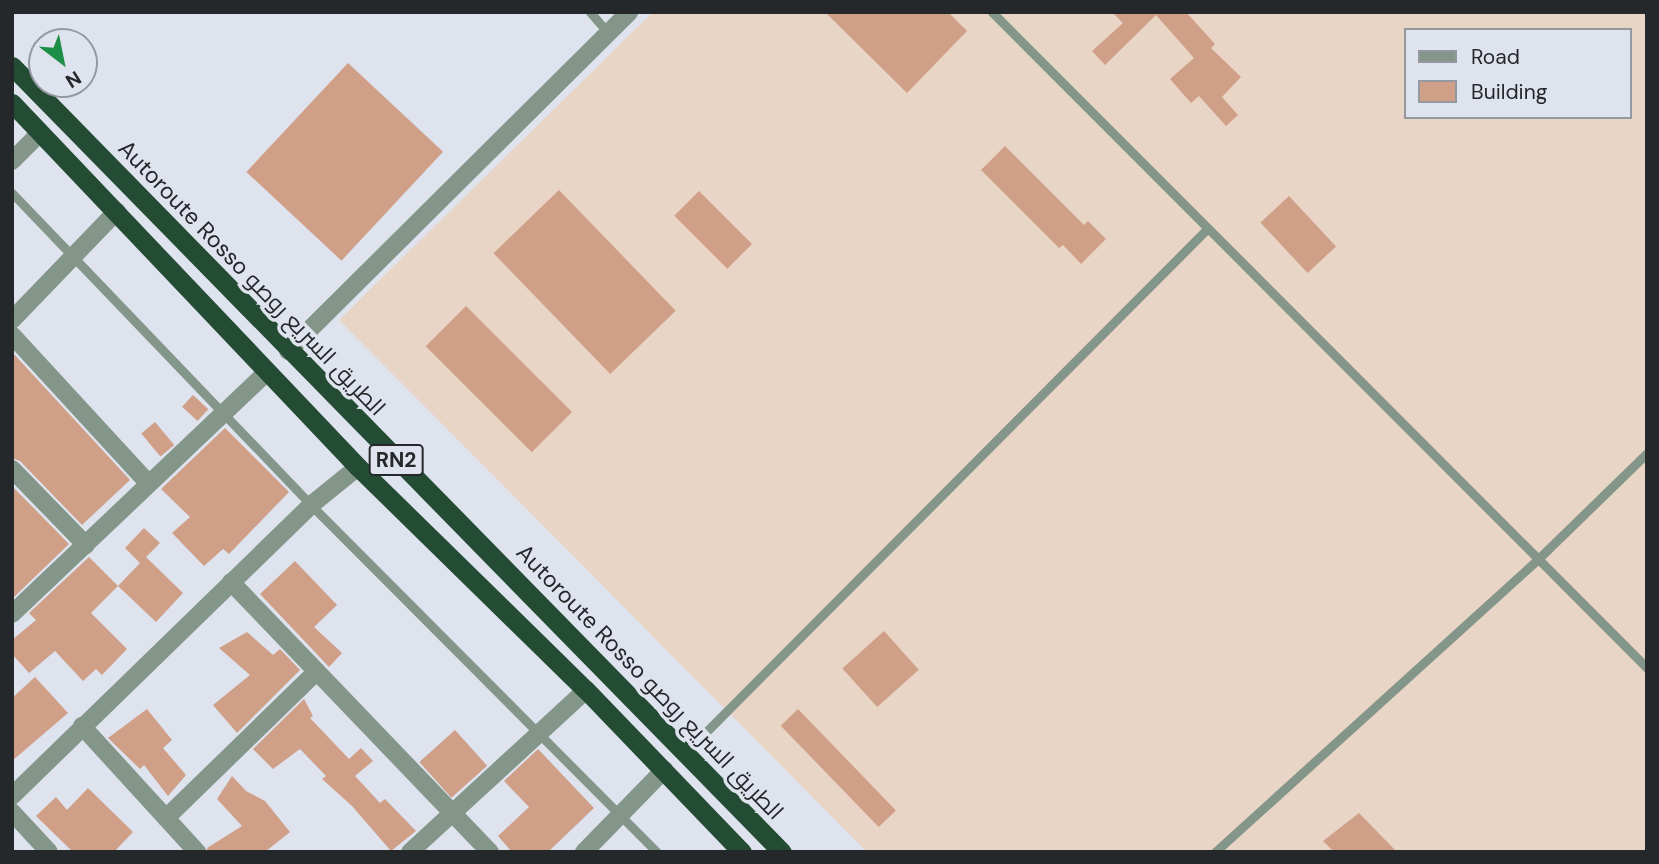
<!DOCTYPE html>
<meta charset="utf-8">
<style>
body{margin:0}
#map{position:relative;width:1659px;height:864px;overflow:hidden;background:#dee3ed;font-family:"DM Sans",Cairo,sans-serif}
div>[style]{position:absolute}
.industrial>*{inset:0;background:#e9d5c6}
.building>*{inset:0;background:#d09f88;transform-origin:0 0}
.service>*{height:9px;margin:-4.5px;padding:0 4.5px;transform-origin:4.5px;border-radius:4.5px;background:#839689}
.minor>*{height:18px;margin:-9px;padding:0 9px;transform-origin:9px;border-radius:9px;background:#839689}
.tertiary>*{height:18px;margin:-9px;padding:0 9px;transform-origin:9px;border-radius:9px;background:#839689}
.trunk>*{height:19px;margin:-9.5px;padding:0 9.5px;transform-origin:9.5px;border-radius:9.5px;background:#244c34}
span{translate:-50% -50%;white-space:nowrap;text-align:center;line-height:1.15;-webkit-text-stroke:7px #dee3ed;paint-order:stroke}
.shield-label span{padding:2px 5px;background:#dee3ed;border:2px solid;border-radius:5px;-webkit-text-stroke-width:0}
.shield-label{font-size:21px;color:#25282b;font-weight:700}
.street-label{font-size:23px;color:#25282b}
.frame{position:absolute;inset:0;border:14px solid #25282b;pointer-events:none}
.legend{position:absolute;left:1404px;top:28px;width:228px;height:91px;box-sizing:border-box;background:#dee3ed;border:2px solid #94989f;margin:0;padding:9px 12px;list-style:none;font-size:21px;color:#25282b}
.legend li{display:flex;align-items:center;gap:14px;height:35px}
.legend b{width:35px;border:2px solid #94989f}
.north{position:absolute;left:28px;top:28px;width:70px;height:70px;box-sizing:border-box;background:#dee3ed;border:2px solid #94989f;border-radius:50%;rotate:148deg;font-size:19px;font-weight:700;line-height:28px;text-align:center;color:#25282b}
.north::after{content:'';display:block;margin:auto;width:24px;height:32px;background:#1d8e47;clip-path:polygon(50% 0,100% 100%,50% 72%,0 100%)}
</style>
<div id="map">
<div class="industrial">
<div style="clip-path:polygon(evenodd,653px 12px,1647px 12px,1647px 852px,867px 852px,339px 320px,653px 12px,1405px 30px,1629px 30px,1629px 117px,1405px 117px,1405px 30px)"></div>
</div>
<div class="building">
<div style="clip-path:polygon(825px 12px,948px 12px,967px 31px,907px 93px)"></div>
<div style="clip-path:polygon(1112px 12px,1186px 12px,1215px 44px,1211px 48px,1241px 77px,1222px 97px,1238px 115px,1226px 126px,1199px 96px,1191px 103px,1170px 79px,1194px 58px,1156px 15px,1105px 65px,1092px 51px,1123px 23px)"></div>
<div style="left:348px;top:63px;width:130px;height:149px;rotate:43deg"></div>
<div style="clip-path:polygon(1005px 146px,1084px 225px,1088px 221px,1106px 239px,1081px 264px,1063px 245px,1059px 248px,981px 170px)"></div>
<div style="left:559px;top:190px;width:168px;height:91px;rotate:46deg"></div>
<div style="left:699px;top:191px;width:75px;height:35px;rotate:45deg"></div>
<div style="left:1289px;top:196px;width:69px;height:39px;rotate:47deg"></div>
<div style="left:466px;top:306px;width:150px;height:57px;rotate:45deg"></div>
<div style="clip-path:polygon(12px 352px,130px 480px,82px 525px,20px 461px,12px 458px)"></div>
<div style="left:193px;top:395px;width:21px;height:16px;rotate:43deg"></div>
<div style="left:155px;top:422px;width:30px;height:18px;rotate:50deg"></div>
<div style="clip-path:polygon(225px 428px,289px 492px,229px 554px,223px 549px,204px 566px,172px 533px,190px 517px,161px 489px)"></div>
<div style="clip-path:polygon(12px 486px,69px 544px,14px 597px,12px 595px)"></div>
<div style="clip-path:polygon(144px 528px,160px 543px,146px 557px,183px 593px,156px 622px,118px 586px,140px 563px,125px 548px)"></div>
<div style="clip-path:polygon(89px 557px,118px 586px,91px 613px,127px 649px,102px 675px,96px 669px,83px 681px,55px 651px,29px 673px,12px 654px,12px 640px,36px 620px,29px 613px)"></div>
<div style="clip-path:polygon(295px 561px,337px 605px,314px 627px,342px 653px,329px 667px,260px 594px)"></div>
<div style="left:884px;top:631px;width:52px;height:56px;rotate:48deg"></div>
<div style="clip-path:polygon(247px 632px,273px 655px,280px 649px,300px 670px,237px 733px,213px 705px,250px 675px,219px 648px)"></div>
<div style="clip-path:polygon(35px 677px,68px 713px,12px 761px,12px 698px)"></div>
<div style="clip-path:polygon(304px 699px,313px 716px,310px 718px,349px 759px,361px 748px,373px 761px,355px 776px,380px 803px,385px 799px,416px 831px,391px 851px,352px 806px,322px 779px,326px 776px,300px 749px,273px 769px,253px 749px)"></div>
<div style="clip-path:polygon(147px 709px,172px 740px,163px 748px,186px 775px,168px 796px,144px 765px,140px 769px,108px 738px)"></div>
<div style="left:798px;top:709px;width:141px;height:24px;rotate:46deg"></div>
<div style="left:455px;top:730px;width:48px;height:48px;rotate:48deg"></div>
<div style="clip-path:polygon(538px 749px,594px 808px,548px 852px,512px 852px,498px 836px,529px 807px,504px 781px)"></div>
<div style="clip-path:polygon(232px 776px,246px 791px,265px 801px,290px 832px,265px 852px,208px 852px,207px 848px,242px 826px,217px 799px)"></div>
<div style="clip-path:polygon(88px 788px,133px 832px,114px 852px,73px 852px,36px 816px,56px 797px,67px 810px)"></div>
<div style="clip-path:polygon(1359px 813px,1397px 852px,1334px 852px,1323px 841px)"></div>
</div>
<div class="service">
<div style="left:590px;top:12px;width:28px;rotate:49deg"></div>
<div style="left:992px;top:12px;width:927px;rotate:45.04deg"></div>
<div style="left:12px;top:193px;width:432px;rotate:46.2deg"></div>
<div style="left:311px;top:505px;width:490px;rotate:45.1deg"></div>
<div style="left:686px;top:752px;width:738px;rotate:-45.11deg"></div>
<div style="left:1215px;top:852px;width:435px;rotate:-42.2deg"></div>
<div style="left:1537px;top:560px;width:153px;rotate:-44.2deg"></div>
</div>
<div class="minor">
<div style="left:12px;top:161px;width:40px;rotate:-45deg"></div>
<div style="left:12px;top:320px;width:151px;rotate:-46.1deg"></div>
<div style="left:12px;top:335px;width:201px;rotate:47.4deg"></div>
<div style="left:12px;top:469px;width:106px;rotate:45.8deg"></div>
<div style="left:231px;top:582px;width:374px;rotate:46.2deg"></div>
<div style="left:12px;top:614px;width:352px;rotate:-43.5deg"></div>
<div style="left:82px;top:726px;width:171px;rotate:47.6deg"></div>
<div style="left:12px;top:796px;width:417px;rotate:-44.2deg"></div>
<div style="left:311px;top:505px;width:60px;rotate:-39deg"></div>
<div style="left:12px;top:812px;width:54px;rotate:47.2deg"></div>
<div style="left:166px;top:818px;width:209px;rotate:-44.2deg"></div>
<div style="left:410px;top:852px;width:239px;rotate:-42.6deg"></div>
<div style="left:584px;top:852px;width:115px;rotate:-45.7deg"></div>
</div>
<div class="tertiary">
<div style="left:288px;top:351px;width:481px;rotate:-44.8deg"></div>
</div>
<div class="trunk">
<div style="left:12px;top:66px;width:1100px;rotate:45.59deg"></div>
<div style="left:12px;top:103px;width:502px;rotate:46.45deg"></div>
<div style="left:358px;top:467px;width:319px;rotate:44.4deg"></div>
<div style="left:586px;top:690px;width:225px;rotate:46.1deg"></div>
</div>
<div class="shield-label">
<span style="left:396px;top:460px">RN2</span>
</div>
<div class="street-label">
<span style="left:252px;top:278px;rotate:46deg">Autoroute Rosso الطريق السريع روصو</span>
<span style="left:650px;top:682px;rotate:46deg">Autoroute Rosso الطريق السريع روصو</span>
</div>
<div class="frame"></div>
<ul class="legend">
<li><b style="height:9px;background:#839689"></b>Road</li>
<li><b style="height:19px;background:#d09f88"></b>Building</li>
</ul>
<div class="north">N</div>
</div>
